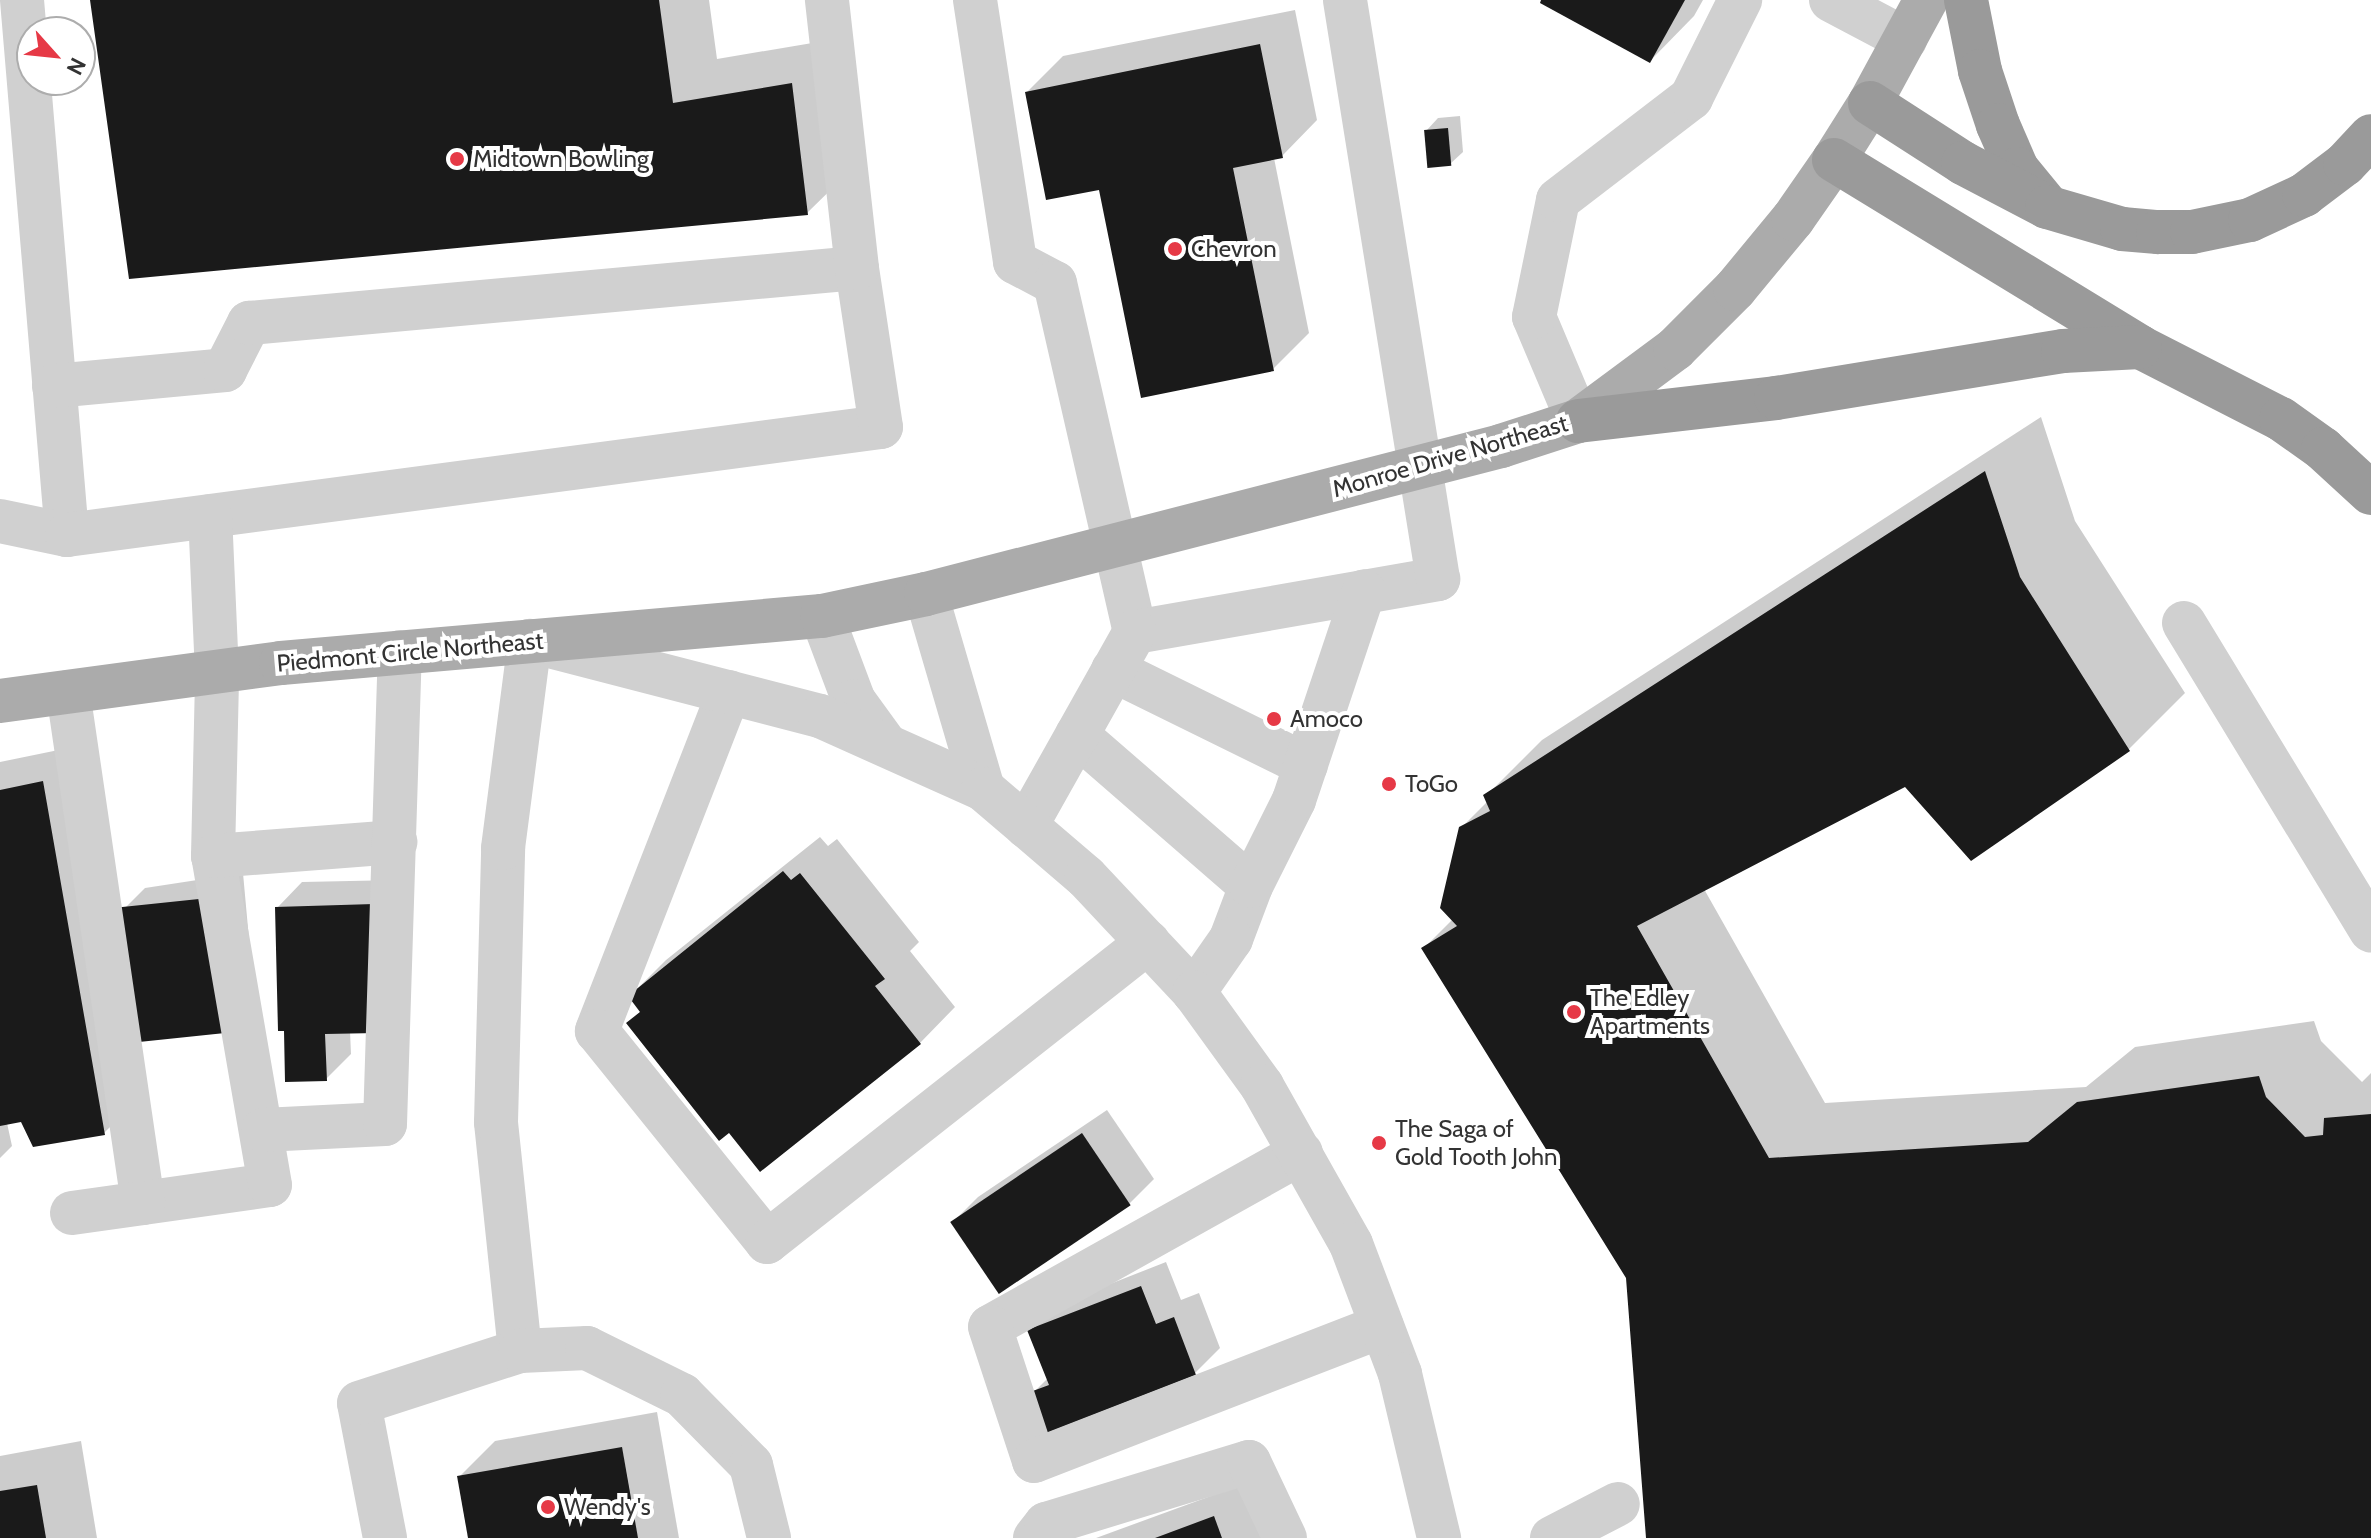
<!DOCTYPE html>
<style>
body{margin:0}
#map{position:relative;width:2371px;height:1538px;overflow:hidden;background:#fff;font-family:Cabin,sans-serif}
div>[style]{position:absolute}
.shadow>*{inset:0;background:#0003}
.building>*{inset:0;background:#1a1a1a;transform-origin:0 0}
.minor>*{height:44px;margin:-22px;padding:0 22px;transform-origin:22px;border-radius:22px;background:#d0d0d0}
.major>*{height:44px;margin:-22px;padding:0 22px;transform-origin:22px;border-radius:22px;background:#ababab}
.highway>*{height:44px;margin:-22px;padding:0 22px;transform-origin:22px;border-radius:22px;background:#9a9a9a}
.dots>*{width:22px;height:22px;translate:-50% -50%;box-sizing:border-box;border:4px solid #fff;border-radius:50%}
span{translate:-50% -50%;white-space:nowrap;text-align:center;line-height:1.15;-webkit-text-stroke:8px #fff;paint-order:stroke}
.poi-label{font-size:24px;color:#333}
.left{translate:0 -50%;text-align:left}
.street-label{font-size:24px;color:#333}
.north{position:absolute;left:16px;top:16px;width:80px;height:80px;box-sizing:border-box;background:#fff;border:2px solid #adadad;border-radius:50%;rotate:117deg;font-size:22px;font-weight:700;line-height:32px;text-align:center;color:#333}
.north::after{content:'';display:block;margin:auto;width:28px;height:36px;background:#e63946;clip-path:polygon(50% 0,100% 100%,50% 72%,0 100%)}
</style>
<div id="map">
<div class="shadow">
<div style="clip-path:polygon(92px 0,709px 0,717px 59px,836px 39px,852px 169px,807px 213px)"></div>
<div style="clip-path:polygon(1543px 0,1703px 0,1694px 16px,1650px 61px)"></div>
<div style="clip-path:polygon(1295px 10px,1317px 120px,1282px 156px,1274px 158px,1309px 333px,1273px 369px,1100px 188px,1027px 92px,1063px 56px)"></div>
<div style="clip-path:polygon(1460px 116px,1463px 152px,1450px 164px,1426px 131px,1438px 118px)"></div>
<div style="clip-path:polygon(2041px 417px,2075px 521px,2185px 693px,2129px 749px,1971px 858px,1905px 785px,1704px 889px,1825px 1103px,2086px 1087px,2135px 1047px,2314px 1021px,2321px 1041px,2362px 1082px,2371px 1073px,2371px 1538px,1648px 1538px,1628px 1278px,1424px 948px,1453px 919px,1461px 828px,1488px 801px,1486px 796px,1542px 740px)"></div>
<div style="clip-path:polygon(78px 746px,140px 1097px,104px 1133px,23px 1120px,7px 1123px,12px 1146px,0 1158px,0 762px)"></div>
<div style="clip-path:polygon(820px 837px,828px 846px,837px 839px,919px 942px,910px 951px,955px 1007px,920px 1043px,628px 1023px,641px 1011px,630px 996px,666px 960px)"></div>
<div style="clip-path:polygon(243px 873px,255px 1005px,120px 913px,145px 888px)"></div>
<div style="clip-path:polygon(398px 880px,350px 1031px,351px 1054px,326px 1079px,286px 1029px,277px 908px,302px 882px)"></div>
<div style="clip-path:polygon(1107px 1110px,1154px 1179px,1129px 1204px,953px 1222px,978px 1197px)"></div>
<div style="clip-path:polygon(1166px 1262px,1181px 1300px,1199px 1293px,1220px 1348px,1195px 1373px,1033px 1393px,1048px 1378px,1029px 1331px,1054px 1306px)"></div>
<div style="clip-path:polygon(657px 1412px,679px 1538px,470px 1538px,459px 1477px,495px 1441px)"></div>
<div style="clip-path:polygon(81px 1441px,97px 1538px,0 1538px,0 1456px)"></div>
<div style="clip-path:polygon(1249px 1482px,1270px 1538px,1096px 1538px)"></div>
</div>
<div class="building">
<div style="clip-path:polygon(90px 0,659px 0,673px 103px,792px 83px,808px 215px,129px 279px)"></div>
<div style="clip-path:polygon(1541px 0,1685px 0,1650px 63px,1540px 3px)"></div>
<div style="clip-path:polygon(1260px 44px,1283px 158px,1233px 168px,1274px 371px,1141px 398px,1099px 190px,1046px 200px,1025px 92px)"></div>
<div style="left:1448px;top:128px;width:38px;height:24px;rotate:85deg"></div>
<div style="clip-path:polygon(1985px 471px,2020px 577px,2130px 751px,1971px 861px,1905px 787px,1637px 926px,1769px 1158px,2028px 1142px,2077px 1102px,2259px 1076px,2266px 1097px,2305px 1137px,2323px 1135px,2324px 1118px,2371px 1114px,2371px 1538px,1646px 1538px,1626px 1278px,1421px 948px,1457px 926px,1440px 908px,1459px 827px,1490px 811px,1483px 795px)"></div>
<div style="clip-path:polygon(43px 781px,105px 1135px,33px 1147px,21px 1122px,0 1126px,0 790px)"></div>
<div style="clip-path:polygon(783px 871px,791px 880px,800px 873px,885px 979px,875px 986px,921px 1044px,760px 1172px,729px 1133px,719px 1141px,626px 1023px,640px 1012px,628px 996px)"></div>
<div style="left:218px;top:897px;width:136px;height:101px;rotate:84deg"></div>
<div style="clip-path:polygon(374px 904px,377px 1033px,325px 1034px,327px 1081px,285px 1082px,284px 1031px,278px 1031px,275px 907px)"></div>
<div style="left:1082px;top:1133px;width:87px;height:159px;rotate:56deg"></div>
<div style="clip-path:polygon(1141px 1286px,1156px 1324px,1174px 1317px,1196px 1375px,1047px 1433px,1030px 1392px,1049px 1385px,1027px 1330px)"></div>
<div style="clip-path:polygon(622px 1447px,638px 1538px,468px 1538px,457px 1476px)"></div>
<div style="clip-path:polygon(37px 1485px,46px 1538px,0 1538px,0 1491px)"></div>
<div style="clip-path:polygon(1214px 1516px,1222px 1538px,1155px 1538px)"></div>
</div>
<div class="minor">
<div style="left:22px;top:0;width:537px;rotate:85.19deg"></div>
<div style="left:975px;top:0;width:265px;rotate:81.3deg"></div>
<div style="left:1015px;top:262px;width:45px;rotate:27.7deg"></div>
<div style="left:1055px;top:283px;width:358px;rotate:77.1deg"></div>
<div style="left:1135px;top:632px;width:308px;rotate:-9.9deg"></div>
<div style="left:1438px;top:579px;width:586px;rotate:-99.13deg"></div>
<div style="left:1831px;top:0;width:84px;rotate:27.8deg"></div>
<div style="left:54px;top:386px;width:172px;rotate:-5.3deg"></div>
<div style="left:225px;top:370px;width:53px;rotate:-62.9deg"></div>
<div style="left:249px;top:323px;width:610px;rotate:-5.17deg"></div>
<div style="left:1578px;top:421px;width:113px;rotate:-112.9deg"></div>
<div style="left:1534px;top:317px;width:119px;rotate:-78.4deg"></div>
<div style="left:1558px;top:200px;width:168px;rotate:-37.5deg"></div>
<div style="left:1691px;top:98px;width:110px;rotate:-63.4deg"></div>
<div style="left:0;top:521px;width:68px;rotate:11.8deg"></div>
<div style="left:67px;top:535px;width:821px;rotate:-7.56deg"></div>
<div style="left:881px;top:427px;width:161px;rotate:-98.6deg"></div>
<div style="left:857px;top:268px;width:270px;rotate:-96.4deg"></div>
<div style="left:926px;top:594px;width:203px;rotate:73.7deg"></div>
<div style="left:822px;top:616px;width:91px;rotate:69.4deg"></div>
<div style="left:854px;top:701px;width:54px;rotate:54deg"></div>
<div style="left:2184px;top:623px;width:360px;rotate:58.7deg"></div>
<div style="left:1113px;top:670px;width:215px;rotate:26.2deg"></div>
<div style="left:68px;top:692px;width:516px;rotate:81.65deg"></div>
<div style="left:143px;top:1203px;width:128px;rotate:-8.1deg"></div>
<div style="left:270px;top:1185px;width:334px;rotate:-99.8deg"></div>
<div style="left:213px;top:856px;width:182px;rotate:-88.7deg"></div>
<div style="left:217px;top:674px;width:158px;rotate:-92.5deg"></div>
<div style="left:729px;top:692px;width:364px;rotate:111.3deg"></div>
<div style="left:597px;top:1031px;width:271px;rotate:51.1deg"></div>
<div style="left:767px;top:1242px;width:485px;rotate:-38.2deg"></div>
<div style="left:1077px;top:735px;width:230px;rotate:41deg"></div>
<div style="left:1251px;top:886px;width:57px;rotate:110.7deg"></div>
<div style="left:1231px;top:939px;width:65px;rotate:124.9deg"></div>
<div style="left:1026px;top:826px;width:223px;rotate:-60.7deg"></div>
<div style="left:213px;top:856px;width:183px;rotate:-4.4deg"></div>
<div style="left:1251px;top:886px;width:96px;rotate:-63.4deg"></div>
<div style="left:1294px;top:800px;width:220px;rotate:-71.5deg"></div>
<div style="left:263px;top:1130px;width:122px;rotate:-2.8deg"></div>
<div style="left:385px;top:1124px;width:472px;rotate:-88.2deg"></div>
<div style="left:1301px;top:1153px;width:356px;rotate:150.8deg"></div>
<div style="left:990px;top:1327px;width:141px;rotate:71.8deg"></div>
<div style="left:1034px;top:1461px;width:373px;rotate:-21.2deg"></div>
<div style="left:72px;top:1213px;width:72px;rotate:-8deg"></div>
<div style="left:520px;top:1351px;width:230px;rotate:-96deg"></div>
<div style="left:496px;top:1122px;width:274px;rotate:-88.5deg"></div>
<div style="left:503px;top:848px;width:209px;rotate:-82.6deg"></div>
<div style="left:530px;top:641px;width:300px;rotate:14.5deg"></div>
<div style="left:820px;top:716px;width:179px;rotate:24.1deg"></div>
<div style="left:983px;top:789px;width:135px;rotate:40.5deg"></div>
<div style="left:1086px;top:877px;width:158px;rotate:46.8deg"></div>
<div style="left:1194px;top:992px;width:116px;rotate:54.1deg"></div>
<div style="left:1262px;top:1086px;width:181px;rotate:60.6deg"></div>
<div style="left:1351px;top:1244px;width:139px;rotate:69.3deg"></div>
<div style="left:1400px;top:1374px;width:169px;rotate:76.6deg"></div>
<div style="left:385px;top:1538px;width:137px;rotate:-100.9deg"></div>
<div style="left:359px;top:1403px;width:169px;rotate:-17.9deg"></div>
<div style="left:520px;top:1351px;width:67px;rotate:-2.6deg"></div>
<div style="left:587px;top:1348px;width:106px;rotate:26.3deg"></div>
<div style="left:682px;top:1395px;width:98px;rotate:45.4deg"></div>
<div style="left:751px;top:1465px;width:75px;rotate:76.1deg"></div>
<div style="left:1035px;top:1538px;width:18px;rotate:-52deg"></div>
<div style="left:1046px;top:1524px;width:212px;rotate:-17deg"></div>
<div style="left:1249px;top:1462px;width:84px;rotate:64.7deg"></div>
<div style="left:1552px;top:1538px;width:74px;rotate:-27.3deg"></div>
</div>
<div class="major">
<div style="left:0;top:701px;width:284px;rotate:-7.7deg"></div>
<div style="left:281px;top:663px;width:543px;rotate:-4.97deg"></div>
<div style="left:822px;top:616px;width:106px;rotate:-11.9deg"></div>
<div style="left:926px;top:594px;width:594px;rotate:-14.43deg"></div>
<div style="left:1501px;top:446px;width:81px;rotate:-18deg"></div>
<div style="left:1578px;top:421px;width:121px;rotate:-36.6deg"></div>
<div style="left:1675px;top:349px;width:85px;rotate:-45deg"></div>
<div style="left:1735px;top:289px;width:91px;rotate:-50.4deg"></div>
<div style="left:1793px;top:219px;width:72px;rotate:-55.2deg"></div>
<div style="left:1834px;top:160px;width:67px;rotate:-57.7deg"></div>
<div style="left:1870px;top:103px;width:117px;rotate:-61.5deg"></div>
</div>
<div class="highway">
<div style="left:1966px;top:0;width:72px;rotate:78.8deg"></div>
<div style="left:1980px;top:71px;width:57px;rotate:71.6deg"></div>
<div style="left:1998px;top:125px;width:48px;rotate:66.6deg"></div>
<div style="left:2017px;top:169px;width:43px;rotate:50.7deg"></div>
<div style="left:1870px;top:103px;width:111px;rotate:32.8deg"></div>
<div style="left:1963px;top:163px;width:95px;rotate:27.6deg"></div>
<div style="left:2047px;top:207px;width:78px;rotate:16.3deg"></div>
<div style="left:2122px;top:229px;width:36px;rotate:5deg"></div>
<div style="left:2158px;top:232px;width:34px"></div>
<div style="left:2192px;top:232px;width:59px;rotate:-11.7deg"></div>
<div style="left:2250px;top:220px;width:60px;rotate:-24.8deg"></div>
<div style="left:2304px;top:195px;width:51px;rotate:-37.1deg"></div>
<div style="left:2345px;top:164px;width:38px;rotate:-47deg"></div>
<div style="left:1834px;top:160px;width:359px;rotate:31.4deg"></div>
<div style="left:2140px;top:347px;width:158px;rotate:27.1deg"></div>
<div style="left:2281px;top:419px;width:52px;rotate:35.5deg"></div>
<div style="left:2323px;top:449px;width:65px;rotate:42.5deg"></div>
<div style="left:1578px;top:421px;width:199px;rotate:-6.6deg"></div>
<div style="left:1776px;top:398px;width:291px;rotate:-9.3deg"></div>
<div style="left:2063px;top:351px;width:77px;rotate:-3deg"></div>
</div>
<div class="dots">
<div style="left:457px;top:159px;background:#e63946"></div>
<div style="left:1175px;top:249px;background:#e63946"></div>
<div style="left:1274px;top:719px;background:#e63946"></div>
<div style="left:1389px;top:784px;background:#e63946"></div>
<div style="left:1574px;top:1012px;background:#e63946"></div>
<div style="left:1379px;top:1143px;background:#e63946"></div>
<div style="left:548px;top:1507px;background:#e63946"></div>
</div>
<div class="poi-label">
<span class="left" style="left:473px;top:159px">Midtown Bowling</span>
<span class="left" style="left:1191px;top:249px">Chevron</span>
<span class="left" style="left:1290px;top:719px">Amoco</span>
<span class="left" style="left:1405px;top:784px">ToGo</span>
<span class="left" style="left:1590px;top:1012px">The Edley<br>Apartments</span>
<span class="left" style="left:1395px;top:1143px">The Saga of<br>Gold Tooth John</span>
<span class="left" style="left:564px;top:1507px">Wendy's</span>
</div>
<div class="street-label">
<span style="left:1450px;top:456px;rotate:-16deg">Monroe Drive Northeast</span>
<span style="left:410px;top:652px;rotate:-5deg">Piedmont Circle Northeast</span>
</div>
<div class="north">N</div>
</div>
